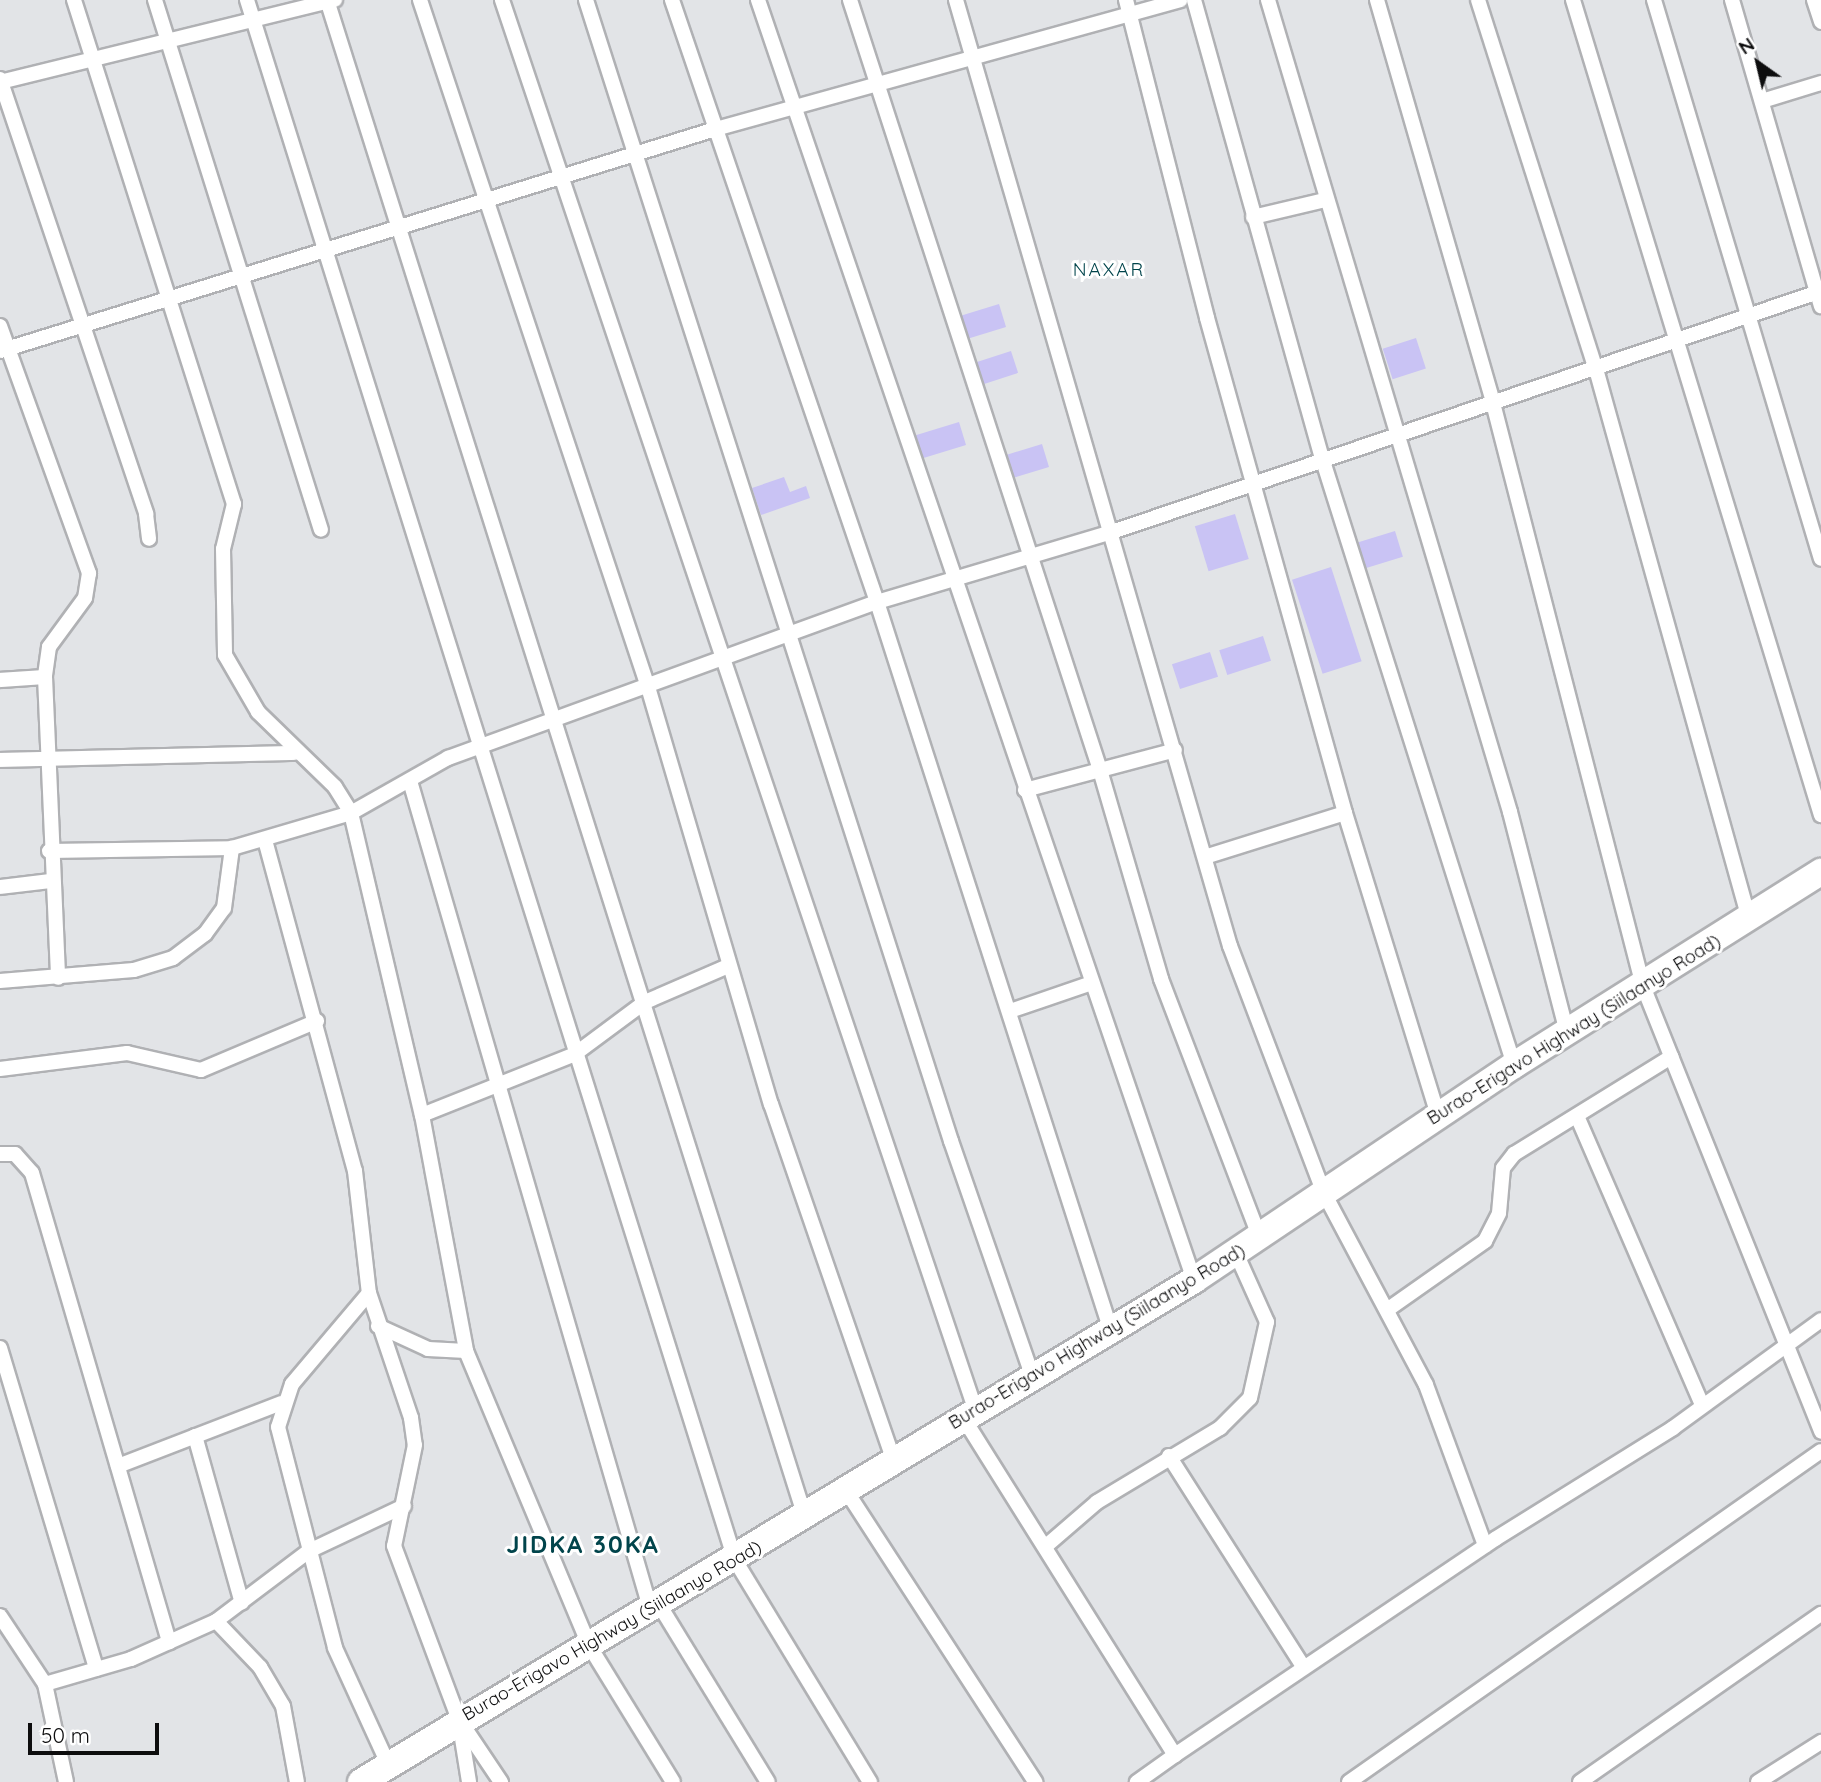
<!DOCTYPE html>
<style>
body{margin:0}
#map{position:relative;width:1821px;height:1782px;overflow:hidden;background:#e2e4e7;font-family:Quicksand,sans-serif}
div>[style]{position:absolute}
.building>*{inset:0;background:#c9c3f4;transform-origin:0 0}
.roads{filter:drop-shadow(2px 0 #b0b1b4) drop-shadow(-2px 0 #b0b1b4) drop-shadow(0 2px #b0b1b4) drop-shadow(0 -2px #b0b1b4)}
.street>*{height:14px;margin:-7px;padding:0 7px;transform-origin:7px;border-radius:7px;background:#fff}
.highway>*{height:26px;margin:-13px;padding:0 13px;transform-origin:13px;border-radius:13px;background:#fff}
span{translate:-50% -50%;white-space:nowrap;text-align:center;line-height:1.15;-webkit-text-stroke:6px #fff;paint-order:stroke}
.street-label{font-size:18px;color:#0d0d0e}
.neighbourhood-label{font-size:19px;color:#01444b;letter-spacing:2px}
.district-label{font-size:24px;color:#01444b;font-weight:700;letter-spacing:2px}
.north{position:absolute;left:1723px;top:28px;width:70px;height:70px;-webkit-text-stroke:5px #fff;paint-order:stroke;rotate:326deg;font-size:19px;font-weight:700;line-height:28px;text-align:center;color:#0d0d0e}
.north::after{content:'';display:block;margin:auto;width:24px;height:32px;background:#0d0d0e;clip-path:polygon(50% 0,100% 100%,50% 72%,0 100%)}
.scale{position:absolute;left:28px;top:1723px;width:131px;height:32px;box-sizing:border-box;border:4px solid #0d0d0e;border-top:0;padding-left:9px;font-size:21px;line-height:24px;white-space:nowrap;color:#0d0d0e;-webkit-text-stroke:5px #fff;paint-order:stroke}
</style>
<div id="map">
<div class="building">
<div style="left:999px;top:304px;width:24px;height:40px;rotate:73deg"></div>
<div style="left:1416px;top:338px;width:32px;height:35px;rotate:72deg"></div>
<div style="left:1011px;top:351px;width:23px;height:39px;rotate:72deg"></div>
<div style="left:959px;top:422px;width:24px;height:47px;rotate:73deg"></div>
<div style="left:1042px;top:444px;width:24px;height:39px;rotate:73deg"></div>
<div style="clip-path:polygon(784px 477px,790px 492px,806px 486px,810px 498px,761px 515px,752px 488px)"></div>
<div style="left:1235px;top:514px;width:47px;height:42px;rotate:73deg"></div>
<div style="left:1395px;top:531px;width:27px;height:40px;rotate:73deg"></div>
<div style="left:1331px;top:567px;width:99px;height:41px;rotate:72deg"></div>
<div style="left:1263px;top:636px;width:26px;height:46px;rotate:72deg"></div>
<div style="left:1210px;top:652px;width:26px;height:40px;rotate:72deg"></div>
</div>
<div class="roads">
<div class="street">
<div style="left:74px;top:0;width:529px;rotate:72.39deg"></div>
<div style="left:234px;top:504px;width:46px;rotate:103.7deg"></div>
<div style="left:223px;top:549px;width:106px;rotate:88.9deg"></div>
<div style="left:225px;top:655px;width:66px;rotate:59.9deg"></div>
<div style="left:258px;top:712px;width:107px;rotate:44.2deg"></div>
<div style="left:335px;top:787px;width:31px;rotate:58deg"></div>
<div style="left:351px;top:813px;width:310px;rotate:76.8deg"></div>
<div style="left:422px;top:1115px;width:240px;rotate:79.4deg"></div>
<div style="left:466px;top:1351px;width:321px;rotate:67.3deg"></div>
<div style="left:590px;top:1647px;width:158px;rotate:58.4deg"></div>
<div style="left:155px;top:0;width:555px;rotate:72.61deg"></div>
<div style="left:247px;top:0;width:1635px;rotate:72.63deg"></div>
<div style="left:735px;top:1560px;width:260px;rotate:58.7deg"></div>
<div style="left:327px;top:0;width:1591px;rotate:72.51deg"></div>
<div style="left:420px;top:0;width:724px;rotate:71.64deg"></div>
<div style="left:648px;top:687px;width:435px;rotate:73.6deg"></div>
<div style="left:771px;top:1104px;width:379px;rotate:71deg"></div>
<div style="left:502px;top:0;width:1489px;rotate:71.44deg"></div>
<div style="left:586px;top:0;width:1198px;rotate:72.26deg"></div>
<div style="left:951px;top:1141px;width:251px;rotate:70.9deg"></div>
<div style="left:672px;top:0;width:636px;rotate:71.19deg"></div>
<div style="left:877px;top:602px;width:766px;rotate:72.2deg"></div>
<div style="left:758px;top:0;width:1352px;rotate:71.19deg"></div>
<div style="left:850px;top:0;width:810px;rotate:72.01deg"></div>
<div style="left:1100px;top:770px;width:218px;rotate:73.7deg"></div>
<div style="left:1161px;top:979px;width:277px;rotate:69.1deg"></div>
<div style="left:956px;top:0;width:985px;rotate:73.85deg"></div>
<div style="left:1230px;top:946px;width:264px;rotate:69.2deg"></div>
<div style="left:1324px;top:1193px;width:217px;rotate:62deg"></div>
<div style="left:1426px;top:1385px;width:171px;rotate:69.8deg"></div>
<div style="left:1126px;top:0;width:328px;rotate:75.7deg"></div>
<div style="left:1207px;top:318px;width:514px;rotate:74.42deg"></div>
<div style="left:1345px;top:813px;width:147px;rotate:162.6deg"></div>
<div style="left:1194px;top:0;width:479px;rotate:74.4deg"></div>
<div style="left:1323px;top:461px;width:633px;rotate:72.45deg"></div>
<div style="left:1268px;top:0;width:847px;rotate:73.4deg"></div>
<div style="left:1510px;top:812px;width:228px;rotate:75.5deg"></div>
<div style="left:1377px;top:0;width:419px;rotate:73.9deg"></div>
<div style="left:1493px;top:403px;width:602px;rotate:75.57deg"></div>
<div style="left:1643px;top:986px;width:480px;rotate:68.2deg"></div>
<div style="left:1478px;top:0;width:387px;rotate:72.3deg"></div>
<div style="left:1596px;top:369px;width:571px;rotate:74.45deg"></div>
<div style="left:1573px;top:0;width:852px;rotate:73.08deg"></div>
<div style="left:1654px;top:0;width:583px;rotate:73.37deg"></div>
<div style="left:1732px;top:0;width:319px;rotate:73.8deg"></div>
<div style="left:1814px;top:0;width:23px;rotate:72deg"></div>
<div style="left:0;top:79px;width:459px;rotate:71.4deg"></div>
<div style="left:146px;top:514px;width:25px;rotate:83deg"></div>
<div style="left:0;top:82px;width:345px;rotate:-13.8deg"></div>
<div style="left:1762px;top:101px;width:62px;rotate:-17deg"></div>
<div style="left:1253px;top:217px;width:74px;rotate:-13.3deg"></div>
<div style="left:0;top:326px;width:263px;rotate:70.2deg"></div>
<div style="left:89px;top:573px;width:25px;rotate:99deg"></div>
<div style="left:85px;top:598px;width:61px;rotate:126.3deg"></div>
<div style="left:49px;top:647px;width:30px;rotate:98deg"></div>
<div style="left:45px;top:677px;width:301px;rotate:87.5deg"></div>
<div style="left:0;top:351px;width:746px;rotate:-17.24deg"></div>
<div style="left:712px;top:130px;width:486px;rotate:-15.5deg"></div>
<div style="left:0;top:680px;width:45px;rotate:-3.8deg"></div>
<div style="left:0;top:760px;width:294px;rotate:-1.4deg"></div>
<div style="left:410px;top:781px;width:864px;rotate:73.81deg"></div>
<div style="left:1025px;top:790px;width:155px;rotate:-14.9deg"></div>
<div style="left:1345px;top:813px;width:316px;rotate:72.9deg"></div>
<div style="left:265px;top:840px;width:343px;rotate:74.8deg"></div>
<div style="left:355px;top:1171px;width:123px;rotate:83.5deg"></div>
<div style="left:369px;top:1293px;width:132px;rotate:71.4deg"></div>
<div style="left:411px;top:1418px;width:27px;rotate:82deg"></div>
<div style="left:415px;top:1445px;width:103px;rotate:101.7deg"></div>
<div style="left:394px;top:1546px;width:186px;rotate:69.5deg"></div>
<div style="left:459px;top:1720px;width:63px;rotate:80.8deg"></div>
<div style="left:49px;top:851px;width:183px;rotate:-0.9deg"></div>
<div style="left:232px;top:848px;width:124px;rotate:-16.4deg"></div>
<div style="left:351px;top:813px;width:112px;rotate:-29.6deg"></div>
<div style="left:448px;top:758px;width:456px;rotate:-20deg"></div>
<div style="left:877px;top:602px;width:245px;rotate:-16.6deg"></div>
<div style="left:1112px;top:532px;width:749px;rotate:-18.77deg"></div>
<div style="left:0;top:887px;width:50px;rotate:-6.8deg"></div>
<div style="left:0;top:981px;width:134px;rotate:-4.7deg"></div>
<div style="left:134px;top:970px;width:41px;rotate:-17.1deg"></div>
<div style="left:173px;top:958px;width:40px;rotate:-37deg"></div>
<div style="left:205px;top:934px;width:32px;rotate:-54deg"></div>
<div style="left:224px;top:908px;width:61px;rotate:-82.4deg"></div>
<div style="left:1010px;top:1011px;width:83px;rotate:-18.9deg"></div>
<div style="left:0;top:1069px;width:128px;rotate:-7.2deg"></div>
<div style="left:127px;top:1053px;width:76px;rotate:12.9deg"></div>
<div style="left:201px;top:1070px;width:126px;rotate:-22.9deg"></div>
<div style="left:422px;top:1115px;width:165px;rotate:-21.7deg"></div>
<div style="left:575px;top:1054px;width:87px;rotate:-36.6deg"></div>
<div style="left:645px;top:1002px;width:90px;rotate:-23.4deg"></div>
<div style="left:1577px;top:1116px;width:315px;rotate:66.6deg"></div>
<div style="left:0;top:1154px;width:15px"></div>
<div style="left:15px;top:1154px;width:25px;rotate:48deg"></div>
<div style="left:32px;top:1173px;width:489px;rotate:73.7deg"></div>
<div style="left:369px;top:1293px;width:119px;rotate:130.2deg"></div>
<div style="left:292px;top:1384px;width:45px;rotate:108deg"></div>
<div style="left:278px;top:1427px;width:228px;rotate:75.5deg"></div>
<div style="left:335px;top:1648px;width:130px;rotate:65.4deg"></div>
<div style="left:1387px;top:1310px;width:120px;rotate:-35.1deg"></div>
<div style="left:1485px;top:1241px;width:31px;rotate:-63deg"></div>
<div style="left:1499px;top:1213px;width:45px;rotate:-84.9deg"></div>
<div style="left:1503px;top:1168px;width:18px;rotate:-52deg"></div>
<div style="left:1514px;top:1154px;width:185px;rotate:-31.7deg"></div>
<div style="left:378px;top:1326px;width:55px;rotate:24.7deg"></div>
<div style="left:428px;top:1349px;width:38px;rotate:3deg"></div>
<div style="left:0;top:1348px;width:335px;rotate:73.3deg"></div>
<div style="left:964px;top:1419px;width:397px;rotate:57.9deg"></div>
<div style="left:1175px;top:1755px;width:47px;rotate:144.6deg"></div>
<div style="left:195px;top:1436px;width:173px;rotate:74.3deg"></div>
<div style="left:1169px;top:1456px;width:249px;rotate:57.5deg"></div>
<div style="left:118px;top:1466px;width:175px;rotate:-21.1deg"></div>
<div style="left:847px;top:1492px;width:346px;rotate:57deg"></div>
<div style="left:1046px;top:1546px;width:67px;rotate:-40.8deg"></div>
<div style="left:1097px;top:1502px;width:144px;rotate:-31deg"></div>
<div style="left:1220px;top:1428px;width:42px;rotate:-45deg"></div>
<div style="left:1250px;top:1398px;width:78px;rotate:-77.4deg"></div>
<div style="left:1267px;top:1322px;width:76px;rotate:-114.2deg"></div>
<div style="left:660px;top:1606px;width:206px;rotate:58.5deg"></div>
<div style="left:0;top:1616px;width:82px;rotate:56.5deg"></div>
<div style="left:45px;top:1684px;width:100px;rotate:77.9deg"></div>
<div style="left:216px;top:1621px;width:64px;rotate:46.3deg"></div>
<div style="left:260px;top:1667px;width:45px;rotate:59.5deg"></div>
<div style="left:283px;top:1706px;width:77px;rotate:79.6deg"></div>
<div style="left:45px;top:1684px;width:90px;rotate:-16.2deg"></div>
<div style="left:131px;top:1659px;width:93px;rotate:-24.1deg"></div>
<div style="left:216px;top:1621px;width:116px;rotate:-37deg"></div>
<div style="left:309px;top:1551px;width:105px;rotate:-25.3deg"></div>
<div style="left:462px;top:1724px;width:70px;rotate:56.1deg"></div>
<div style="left:1175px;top:1755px;width:386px;rotate:-34deg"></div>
<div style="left:1495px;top:1539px;width:210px;rotate:-31.9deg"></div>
<div style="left:1673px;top:1428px;width:183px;rotate:-36.1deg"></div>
<div style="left:1349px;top:1782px;width:576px;rotate:-35.04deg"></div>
<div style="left:1580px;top:1782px;width:294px;rotate:-34.9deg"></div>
<div style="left:1758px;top:1782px;width:75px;rotate:-32.4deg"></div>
</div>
<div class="highway">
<div style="left:361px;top:1782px;width:973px;rotate:-31.07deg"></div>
<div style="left:1194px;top:1280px;width:386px;rotate:-33.9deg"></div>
<div style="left:1514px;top:1065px;width:363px;rotate:-32.2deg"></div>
</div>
</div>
<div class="street-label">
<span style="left:1574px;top:1030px;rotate:-32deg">Burao-Erigavo Highway (Siilaanyo Road)</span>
<span style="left:1097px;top:1337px;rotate:-31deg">Burao-Erigavo Highway (Siilaanyo Road)</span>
<span style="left:612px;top:1631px;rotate:-30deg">Burao-Erigavo Highway (Siilaanyo Road)</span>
</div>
<div class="neighbourhood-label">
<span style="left:1109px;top:270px">NAXAR</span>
</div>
<div class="district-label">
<span style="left:583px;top:1545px">JIDKA 30KA</span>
</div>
<div class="north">N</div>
<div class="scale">50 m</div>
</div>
